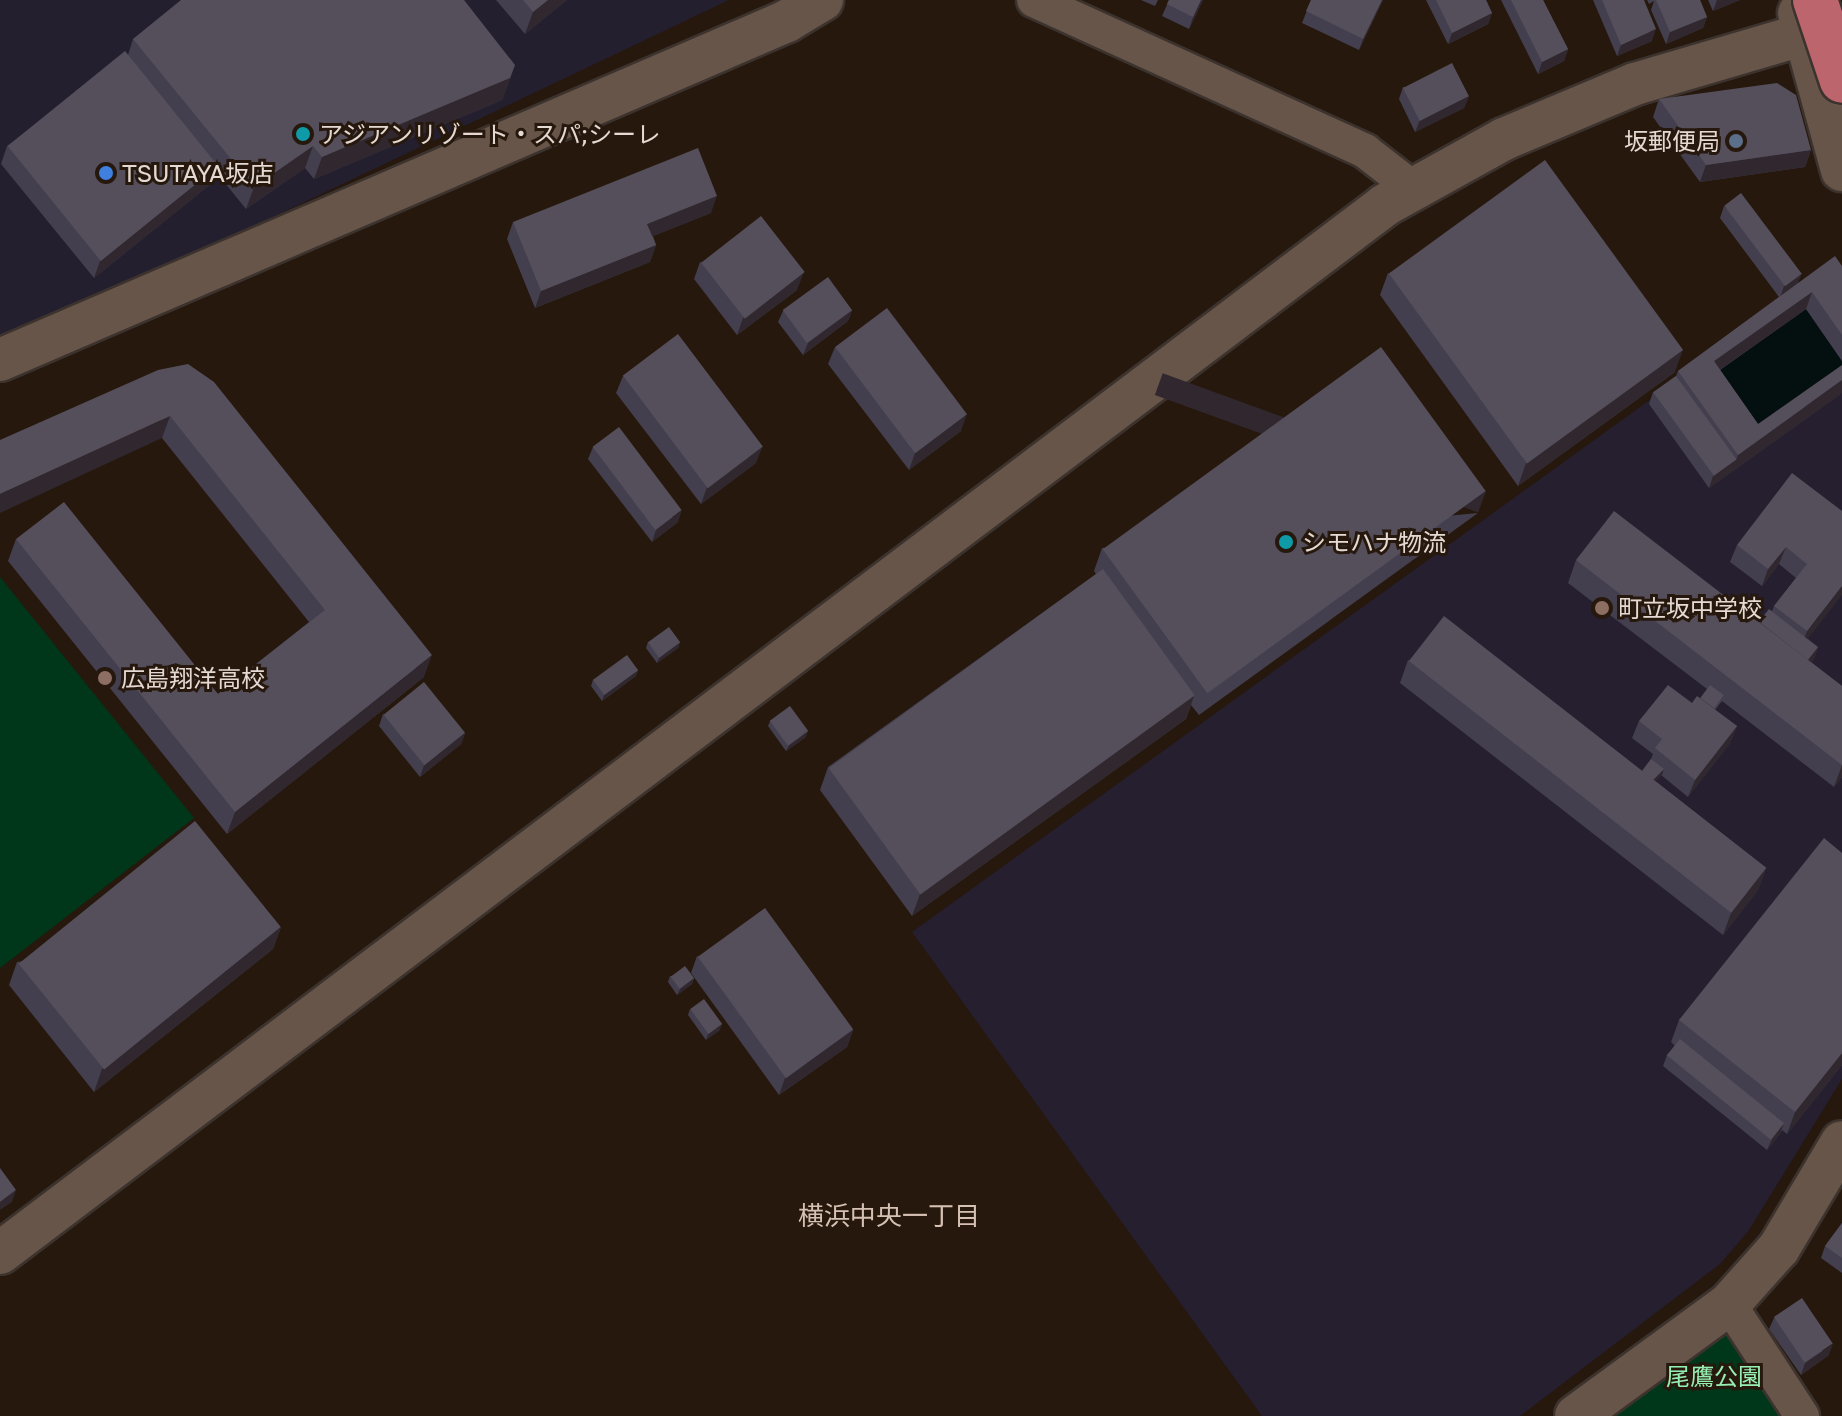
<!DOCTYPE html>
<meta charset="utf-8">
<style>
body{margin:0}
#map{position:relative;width:1842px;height:1416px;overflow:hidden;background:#26180d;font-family:"Golos Text","Noto Sans JP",sans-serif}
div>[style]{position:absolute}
.commercial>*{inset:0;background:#241f2f}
.education>*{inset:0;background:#251f2f}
.green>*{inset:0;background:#00371a}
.water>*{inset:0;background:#040f0f}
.roads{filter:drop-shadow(2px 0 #3d332e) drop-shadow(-2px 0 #3d332e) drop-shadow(0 2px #3d332e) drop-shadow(0 -2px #3d332e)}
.minor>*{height:34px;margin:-17px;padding:0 17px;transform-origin:17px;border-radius:17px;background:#665548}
.tertiary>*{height:42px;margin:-21px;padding:0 21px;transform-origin:21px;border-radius:21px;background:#665548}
.bridges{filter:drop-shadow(2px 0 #3d332e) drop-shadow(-2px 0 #3d332e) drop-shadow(0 2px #3d332e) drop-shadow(0 -2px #3d332e)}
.motorway-bridge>*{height:44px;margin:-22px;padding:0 22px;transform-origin:22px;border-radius:22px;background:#bd656d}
.wall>*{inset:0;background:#433f4e}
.shaded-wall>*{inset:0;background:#30282e;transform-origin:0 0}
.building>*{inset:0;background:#554f5c;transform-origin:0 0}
.dots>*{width:22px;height:22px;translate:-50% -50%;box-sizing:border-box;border:4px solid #26180d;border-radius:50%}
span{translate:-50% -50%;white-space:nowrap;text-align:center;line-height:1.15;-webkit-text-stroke:6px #26180d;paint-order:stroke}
.poi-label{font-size:24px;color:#e5dad3}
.left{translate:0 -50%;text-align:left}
.right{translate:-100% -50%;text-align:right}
.park-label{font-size:24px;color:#96efb2}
.neighbourhood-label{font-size:26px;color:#d5c1b3}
</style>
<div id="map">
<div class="commercial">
<div style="clip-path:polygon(0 0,729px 0,0 347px)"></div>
</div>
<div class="education">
<div style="clip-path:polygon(1837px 265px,1842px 284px,1842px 1079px,1749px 1230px,1720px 1264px,1520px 1416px,1262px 1416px,912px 932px)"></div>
</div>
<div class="green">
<div style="clip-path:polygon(0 577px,194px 818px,0 968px)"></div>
<div style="clip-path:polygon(1726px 1317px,1793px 1416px,1592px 1416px)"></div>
</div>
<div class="water">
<div style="clip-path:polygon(1806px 309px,1842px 361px,1842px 378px,1752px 441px,1708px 378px)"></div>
</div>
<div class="roads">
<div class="minor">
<div style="left:1034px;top:0;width:364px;rotate:24.5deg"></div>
<div style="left:1365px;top:151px;width:62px;rotate:37.8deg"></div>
<div style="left:1729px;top:1304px;width:134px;rotate:56.9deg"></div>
</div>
<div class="tertiary">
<div style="left:1799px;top:13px;width:163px;rotate:74.7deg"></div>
<div style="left:0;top:360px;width:857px;rotate:-23.3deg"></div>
<div style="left:787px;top:21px;width:41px;rotate:-31deg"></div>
<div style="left:0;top:1253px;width:1737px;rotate:-37.11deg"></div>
<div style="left:1385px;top:205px;width:136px;rotate:-29deg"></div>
<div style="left:1504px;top:139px;width:142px;rotate:-22.8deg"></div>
<div style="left:1635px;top:84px;width:177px;rotate:-16.4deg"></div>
<div style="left:1576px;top:1416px;width:190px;rotate:-36.2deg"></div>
<div style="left:1729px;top:1304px;width:75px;rotate:-48.2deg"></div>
<div style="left:1779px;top:1248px;width:123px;rotate:-59.3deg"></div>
</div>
</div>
<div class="bridges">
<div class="motorway-bridge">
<div style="left:1815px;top:0;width:85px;rotate:71.6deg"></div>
</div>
</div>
<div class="wall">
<div style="clip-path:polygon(496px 0,567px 0,525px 34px)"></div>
<div style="clip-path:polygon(1141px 0,1158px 0,1155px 6px)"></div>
<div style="clip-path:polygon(1169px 0,1203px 0,1189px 29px,1162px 16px)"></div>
<div style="clip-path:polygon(1311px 0,1383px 0,1359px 50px,1302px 23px)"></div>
<div style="clip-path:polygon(1426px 0,1486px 0,1492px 13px,1488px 24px,1448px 44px)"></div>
<div style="clip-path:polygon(1501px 0,1543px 0,1568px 49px,1564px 61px,1538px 74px)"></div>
<div style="clip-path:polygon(1593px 0,1644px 0,1652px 41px,1617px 56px)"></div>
<div style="clip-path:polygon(1647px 0,1700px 0,1707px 17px,1703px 28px,1666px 44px,1651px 10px,1654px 1px,1649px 4px)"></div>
<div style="clip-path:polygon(1708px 0,1740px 0,1713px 11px)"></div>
<div style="clip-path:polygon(133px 39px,515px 65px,502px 100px,314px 179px,305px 168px,246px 209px,216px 172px,212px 183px,94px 278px,1px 164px,7px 146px,128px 55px)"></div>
<div style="clip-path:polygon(1403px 87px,1469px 96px,1464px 108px,1415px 132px,1399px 99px)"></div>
<div style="clip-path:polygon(1659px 99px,1811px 150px,1805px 167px,1700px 182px,1653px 117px)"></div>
<div style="clip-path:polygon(1724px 206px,1798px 283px,1842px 266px,1842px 361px,1806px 309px,1720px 370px,1758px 424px,1842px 393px,1709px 488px,1649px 404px,1653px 392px,1676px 376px,1678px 371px,1779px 297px,1720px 218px)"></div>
<div style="clip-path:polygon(711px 213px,653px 236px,656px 245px,650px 262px,535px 308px,507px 239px,513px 222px)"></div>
<div style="clip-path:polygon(700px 262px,797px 290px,737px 335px,694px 279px)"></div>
<div style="clip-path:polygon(1388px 273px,1675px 372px,1518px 486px,1380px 295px)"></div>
<div style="clip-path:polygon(852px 310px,848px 321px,803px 355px,778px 322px,783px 311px)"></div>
<div style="clip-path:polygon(835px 347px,961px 431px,909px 470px,828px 364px)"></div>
<div style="clip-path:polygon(158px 370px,424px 677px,227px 834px,8px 561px,16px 539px,218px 694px,309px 622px,162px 438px)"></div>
<div style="clip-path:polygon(623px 376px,756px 463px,701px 504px,616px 393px)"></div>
<div style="clip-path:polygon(593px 447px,678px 522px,652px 542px,588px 459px)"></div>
<div style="clip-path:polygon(1842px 511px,1808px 639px,1818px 647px,1814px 659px,1811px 662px,1842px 686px,1842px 777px,1834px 787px,1722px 701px,1715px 710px,1737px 726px,1730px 743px,1688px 797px,1661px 775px,1655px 781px,1766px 868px,1758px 890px,1723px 935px,1400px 683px,1408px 660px,1642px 771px,1651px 759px,1653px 754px,1632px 738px,1639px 721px,1692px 703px,1700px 698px,1707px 689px,1568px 583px,1576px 560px,1759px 622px,1772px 611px,1774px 606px,1796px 578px,1779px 564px,1762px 586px,1730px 562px,1737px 545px)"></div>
<div style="clip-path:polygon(1478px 513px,1199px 715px,1191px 705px,1186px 719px,912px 916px,820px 790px,828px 767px,1096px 574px,1094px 571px,1102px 548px)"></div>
<div style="clip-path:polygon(648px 642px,680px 642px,678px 648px,657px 663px,646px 648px)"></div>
<div style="clip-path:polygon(638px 670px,636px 676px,602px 701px,591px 686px,593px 680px)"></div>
<div style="clip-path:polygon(383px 714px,465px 733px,461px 744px,420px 777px,379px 726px)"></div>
<div style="clip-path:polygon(770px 721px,806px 737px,786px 751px,768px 726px)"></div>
<div style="clip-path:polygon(1842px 853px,1842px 1065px,1787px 1134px,1782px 1130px,1780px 1134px,1767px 1150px,1663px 1066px,1667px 1055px,1675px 1046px,1671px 1042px,1679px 1020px)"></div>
<div style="clip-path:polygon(281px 927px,273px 949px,94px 1092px,9px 985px,17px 962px)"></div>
<div style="clip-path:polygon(697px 956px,853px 1030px,847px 1047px,779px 1095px,691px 973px)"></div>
<div style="clip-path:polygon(670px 976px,694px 978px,692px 984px,677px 995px,668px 982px)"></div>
<div style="clip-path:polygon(690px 1009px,720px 1030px,706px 1040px,688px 1015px)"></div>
<div style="clip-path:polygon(1842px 1223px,1842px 1273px,1821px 1258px,1825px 1246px)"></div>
<div style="clip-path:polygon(1774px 1318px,1829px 1355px,1801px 1375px,1769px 1329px)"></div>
</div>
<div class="shaded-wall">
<div style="clip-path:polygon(548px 0,567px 0,525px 34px,533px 12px)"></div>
<div style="clip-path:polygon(1201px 0,1203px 0,1189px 29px,1193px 17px)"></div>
<div style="clip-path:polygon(1382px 0,1383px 0,1359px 50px,1363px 39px)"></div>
<div style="clip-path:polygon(1717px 0,1740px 0,1713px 11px)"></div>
<div style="clip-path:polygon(1492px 13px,1488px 24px,1448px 44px,1452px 33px)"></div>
<div style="clip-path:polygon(1707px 17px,1703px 28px,1666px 44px,1670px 32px)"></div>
<div style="clip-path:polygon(1656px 29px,1652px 41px,1617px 56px,1621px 45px)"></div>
<div style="clip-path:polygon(1568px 49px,1564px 61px,1538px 74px,1542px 62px)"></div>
<div style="clip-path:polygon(515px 65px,502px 100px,314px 179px,322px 157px)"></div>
<div style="clip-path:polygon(1469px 96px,1464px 108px,1415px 132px,1420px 120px)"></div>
<div style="clip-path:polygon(313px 146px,305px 168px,246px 209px,254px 187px)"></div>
<div style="clip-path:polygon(1811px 150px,1805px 167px,1700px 182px,1706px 165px)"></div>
<div style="clip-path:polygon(218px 166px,212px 183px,94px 278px,100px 261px)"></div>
<div style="clip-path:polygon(717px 196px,711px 213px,641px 241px,647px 224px)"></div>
<div style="clip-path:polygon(656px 245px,650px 262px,535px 308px,541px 291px)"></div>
<div style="clip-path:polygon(804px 272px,797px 290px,737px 335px,743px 318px)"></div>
<div style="clip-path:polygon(1802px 273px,1797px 285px,1780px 298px,1784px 286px)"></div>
<div style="clip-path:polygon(1812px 292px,1806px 309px,1708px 378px,1714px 361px)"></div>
<div style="clip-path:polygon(852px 310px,848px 321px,803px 355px,808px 343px)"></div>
<div style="clip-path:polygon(1683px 350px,1675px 372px,1518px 486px,1526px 463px)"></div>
<div style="clip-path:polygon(1842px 380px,1842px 393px,1709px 488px,1713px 476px,1736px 460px,1738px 455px)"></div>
<div style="clip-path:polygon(967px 414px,961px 431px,909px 470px,915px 453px)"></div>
<div style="clip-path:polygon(170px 416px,162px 438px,0 513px,0 494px)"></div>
<div style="clip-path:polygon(763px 446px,756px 463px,701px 504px,707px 487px)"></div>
<div style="left:1486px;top:491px;width:23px;height:344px;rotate:110deg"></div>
<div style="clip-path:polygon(682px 510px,678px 522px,652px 542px,656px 530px)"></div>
<div style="clip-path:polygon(1786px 547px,1779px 564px,1762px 586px,1768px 569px)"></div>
<div style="clip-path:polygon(1842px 586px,1842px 595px,1801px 648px,1807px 631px)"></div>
<div style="clip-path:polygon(680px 642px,678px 648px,657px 663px,659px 658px)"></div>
<div style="clip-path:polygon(1818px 647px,1814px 659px,1798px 680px,1802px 668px)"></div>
<div style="clip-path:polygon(432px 655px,424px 677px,227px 834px,235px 812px)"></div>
<div style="clip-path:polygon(638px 670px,636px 676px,602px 701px,604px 695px)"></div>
<div style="clip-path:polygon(1194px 696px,1186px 719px,912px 916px,920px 894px)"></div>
<div style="clip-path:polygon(1737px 726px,1730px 743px,1688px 797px,1695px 780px)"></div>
<div style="clip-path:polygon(808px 731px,806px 737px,786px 751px,789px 745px)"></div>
<div style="clip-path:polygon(465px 733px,461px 744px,420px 777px,424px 765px)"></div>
<div style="clip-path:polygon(1842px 765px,1842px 777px,1834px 787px)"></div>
<div style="clip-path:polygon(1664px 769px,1662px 775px,1639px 798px,1641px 792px)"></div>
<div style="clip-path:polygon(1766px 868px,1758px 890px,1723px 935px,1731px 913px)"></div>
<div style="clip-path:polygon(281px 927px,273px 949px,94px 1092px,102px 1069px)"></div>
<div style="clip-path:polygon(694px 978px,692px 984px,677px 995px,680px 989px)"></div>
<div style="clip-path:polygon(722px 1024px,720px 1030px,706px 1040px,708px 1034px)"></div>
<div style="clip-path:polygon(853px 1030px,847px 1047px,779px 1095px,785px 1078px)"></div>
<div style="clip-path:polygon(1842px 1053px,1842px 1065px,1787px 1134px,1795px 1112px)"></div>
<div style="clip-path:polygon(1784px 1123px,1780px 1134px,1767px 1150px,1772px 1139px)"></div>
<div style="clip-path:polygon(16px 1190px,12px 1202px,0 1210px,0 1202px)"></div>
<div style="clip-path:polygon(1833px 1344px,1829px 1355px,1801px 1375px,1805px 1363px)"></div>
</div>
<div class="building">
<div style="clip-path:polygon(181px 0,464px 0,515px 65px,510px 78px,322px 157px,313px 146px,254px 187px,133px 39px)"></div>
<div style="clip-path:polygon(523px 0,548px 0,533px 12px)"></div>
<div style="clip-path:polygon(1169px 0,1201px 0,1193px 17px,1167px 4px)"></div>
<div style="clip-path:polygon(1311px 0,1382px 0,1363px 39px,1306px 11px)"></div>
<div style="clip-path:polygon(1436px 0,1486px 0,1492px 13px,1452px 33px)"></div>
<div style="clip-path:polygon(1511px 0,1543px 0,1568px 49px,1542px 62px)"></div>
<div style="clip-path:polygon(1602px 0,1644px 0,1656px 29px,1621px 45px)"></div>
<div style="clip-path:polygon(1656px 0,1700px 0,1707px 17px,1670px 32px)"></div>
<div style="left:125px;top:51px;width:148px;height:151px;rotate:51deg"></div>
<div style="left:1452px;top:63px;width:37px;height:55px;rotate:63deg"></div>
<div style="clip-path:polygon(1777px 83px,1796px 95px,1811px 150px,1706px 165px,1659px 99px)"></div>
<div style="clip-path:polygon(698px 148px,717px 196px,647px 224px,656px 245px,541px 291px,513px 222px)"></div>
<div style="left:1545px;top:160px;width:235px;height:193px;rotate:54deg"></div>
<div style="left:1741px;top:193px;width:101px;height:21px;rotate:53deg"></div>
<div style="left:761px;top:216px;width:71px;height:76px;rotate:52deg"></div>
<div style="clip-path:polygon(1835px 256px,1842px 266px,1842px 335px,1812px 292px,1714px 361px,1758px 424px,1842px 365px,1842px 380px,1738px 455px,1678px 371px)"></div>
<div style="left:828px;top:277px;width:41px;height:56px;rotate:54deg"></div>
<div style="left:887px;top:308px;width:133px;height:65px;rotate:53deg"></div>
<div style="left:678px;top:334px;width:141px;height:69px;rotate:53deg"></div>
<div style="left:1381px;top:347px;width:178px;height:344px;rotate:54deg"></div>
<div style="clip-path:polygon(188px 364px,214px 382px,432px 655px,235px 812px,16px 539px,64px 502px,218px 694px,325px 610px,170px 416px,0 494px,0 440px,158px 370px)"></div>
<div style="left:1676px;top:376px;width:103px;height:28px;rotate:54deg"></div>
<div style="left:619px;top:427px;width:104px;height:33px;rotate:53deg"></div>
<div style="clip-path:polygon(1792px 473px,1842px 511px,1842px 586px,1807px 631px,1774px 606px,1807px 564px,1786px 547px,1768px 569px,1737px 545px)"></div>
<div style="clip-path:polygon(1614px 511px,1842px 686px,1842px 765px,1576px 560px)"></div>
<div style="left:1103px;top:569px;width:156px;height:339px;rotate:54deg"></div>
<div style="left:1769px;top:609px;width:62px;height:16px;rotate:38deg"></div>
<div style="left:1444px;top:616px;width:409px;height:57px;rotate:38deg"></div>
<div style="left:669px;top:627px;width:19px;height:26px;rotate:54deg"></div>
<div style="left:627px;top:655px;width:19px;height:42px;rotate:54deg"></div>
<div style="left:424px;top:682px;width:65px;height:52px;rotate:51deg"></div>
<div style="clip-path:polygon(1668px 685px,1692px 703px,1697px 696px,1737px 726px,1695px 780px,1655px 748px,1662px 739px,1639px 721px)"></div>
<div style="left:1710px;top:685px;width:17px;height:16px;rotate:36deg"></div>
<div style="left:790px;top:706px;width:31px;height:25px;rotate:54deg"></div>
<div style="clip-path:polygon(1651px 759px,1664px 769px,1653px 780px,1642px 771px)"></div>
<div style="left:195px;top:821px;width:136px;height:227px;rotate:51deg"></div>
<div style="clip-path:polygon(1824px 838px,1842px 853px,1842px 1053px,1795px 1112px,1679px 1020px)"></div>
<div style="left:765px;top:908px;width:150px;height:83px;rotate:54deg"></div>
<div style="left:685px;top:966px;width:15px;height:18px;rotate:53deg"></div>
<div style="left:704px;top:999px;width:31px;height:17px;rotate:54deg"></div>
<div style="left:1680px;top:1039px;width:134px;height:21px;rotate:39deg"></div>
<div style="clip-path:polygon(0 1168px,16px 1190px,0 1202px)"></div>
<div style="clip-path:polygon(1842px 1223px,1842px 1258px,1825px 1246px)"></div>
<div style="left:1802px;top:1298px;width:55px;height:34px;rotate:56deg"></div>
</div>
<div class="dots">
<div style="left:303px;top:134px;background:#0f9aa8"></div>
<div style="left:1736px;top:141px;background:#5c6f8a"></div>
<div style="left:106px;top:173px;background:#3f7fe0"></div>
<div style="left:1286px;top:542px;background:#0f9aa8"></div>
<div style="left:1602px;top:608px;background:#8d6e63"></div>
<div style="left:105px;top:678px;background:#8d6e63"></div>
</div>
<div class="poi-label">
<span class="left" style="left:319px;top:134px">アジアンリゾート・スパ;シーレ</span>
<span class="right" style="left:1720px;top:141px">坂郵便局</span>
<span class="left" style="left:122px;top:173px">TSUTAYA坂店</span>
<span class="left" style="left:1302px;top:542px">シモハナ物流</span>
<span class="left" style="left:1618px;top:608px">町立坂中学校</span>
<span class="left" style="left:121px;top:678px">広島翔洋高校</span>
</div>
<div class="park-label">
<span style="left:1714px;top:1376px">尾鷹公園</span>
</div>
<div class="neighbourhood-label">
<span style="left:889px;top:1216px">横浜中央一丁目</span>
</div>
</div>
